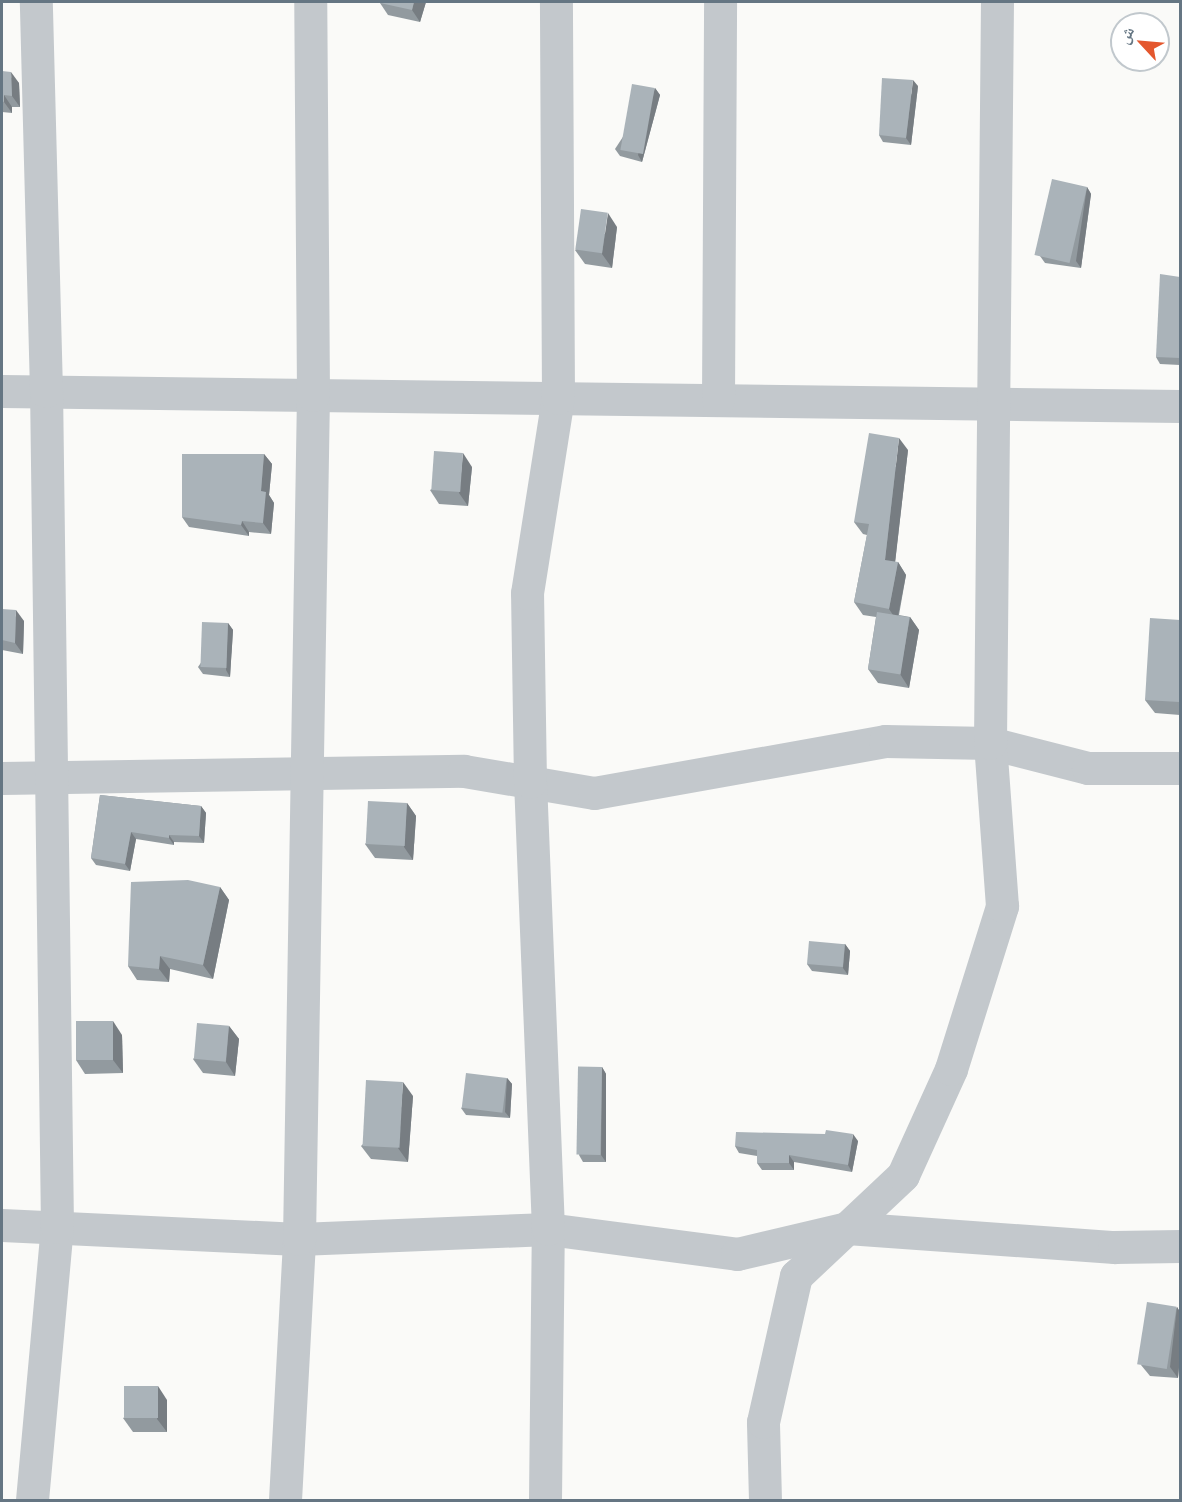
<!DOCTYPE html>
<meta charset="utf-8">
<style>
body{margin:0}
#map{position:relative;width:1182px;height:1502px;overflow:hidden;background:#fafaf8;font-family:"Archivo Narrow","Noto Naskh Arabic",sans-serif}
div>[style]{position:absolute}
.minor>*{height:33px;margin:-16.5px;padding:0 16.5px;transform-origin:16.5px;border-radius:16.5px;background:#c3c8cc}
.wall>*{inset:0;background:#929a9f}
.shaded-wall>*{inset:0;background:#777d82}
.building>*{inset:0;background:#aab3b9;transform-origin:0 0}
span{translate:-50% -50%;white-space:nowrap;text-align:center;line-height:1.15;-webkit-text-stroke:6px #fff;paint-order:stroke}
.frame{position:absolute;inset:0;border:3px solid #657683;pointer-events:none}
.north{position:absolute;left:1110px;top:12px;width:60px;height:60px;box-sizing:border-box;background:#fff;border:2px solid #c1c8cd;border-radius:50%;rotate:296deg;font-size:16px;font-weight:700;line-height:24px;text-align:center;color:#657683}
.north::after{content:'';display:block;margin:auto;width:21px;height:27px;background:#e4572e;clip-path:polygon(50% 0,100% 100%,50% 72%,0 100%)}
</style>
<div id="map">
<div class="minor">
<div style="left:2px;top:391px;width:1178px;rotate:0.73deg"></div>
<div style="left:718px;top:400px;width:398px;rotate:-89.7deg"></div>
<div style="left:2px;top:778px;width:462px;rotate:-0.9deg"></div>
<div style="left:464px;top:771px;width:132px;rotate:9.6deg"></div>
<div style="left:594px;top:793px;width:296px;rotate:-10.1deg"></div>
<div style="left:885px;top:741px;width:105px;rotate:1.1deg"></div>
<div style="left:990px;top:743px;width:101px;rotate:14.3deg"></div>
<div style="left:1088px;top:768px;width:92px"></div>
<div style="left:2px;top:1225px;width:297px;rotate:2.7deg"></div>
<div style="left:299px;top:1239px;width:249px;rotate:-2.3deg"></div>
<div style="left:548px;top:1229px;width:191px;rotate:7.5deg"></div>
<div style="left:737px;top:1254px;width:113px;rotate:-13.3deg"></div>
<div style="left:847px;top:1228px;width:268px;rotate:4.1deg"></div>
<div style="left:1114px;top:1247px;width:66px;rotate:-0.9deg"></div>
<div style="left:32px;top:1500px;width:274px;rotate:-84.8deg"></div>
<div style="left:57px;top:1227px;width:836px;rotate:-90.75deg"></div>
<div style="left:46px;top:391px;width:389px;rotate:-91.5deg"></div>
<div style="left:285px;top:1500px;width:261px;rotate:-86.9deg"></div>
<div style="left:299px;top:1239px;width:844px;rotate:-89.05deg"></div>
<div style="left:313px;top:395px;width:393px;rotate:-90.4deg"></div>
<div style="left:545px;top:1500px;width:271px;rotate:-89.4deg"></div>
<div style="left:548px;top:1229px;width:447px;rotate:-92.3deg"></div>
<div style="left:530px;top:782px;width:189px;rotate:-90.9deg"></div>
<div style="left:527px;top:593px;width:197px;rotate:-81deg"></div>
<div style="left:558px;top:398px;width:396px;rotate:-90.3deg"></div>
<div style="left:765px;top:1500px;width:78px;rotate:-91.5deg"></div>
<div style="left:763px;top:1422px;width:150px;rotate:-77.3deg"></div>
<div style="left:796px;top:1276px;width:147px;rotate:-43.3deg"></div>
<div style="left:903px;top:1175px;width:116px;rotate:-65.6deg"></div>
<div style="left:951px;top:1069px;width:171px;rotate:-72.6deg"></div>
<div style="left:1002px;top:906px;width:163px;rotate:-94.2deg"></div>
<div style="left:990px;top:743px;width:741px;rotate:-89.46deg"></div>
</div>
<div class="wall">
<div style="clip-path:polygon(381px 2px,426px 2px,420px 22px,388px 15px,380px 3px)"></div>
<div style="clip-path:polygon(2px 71px,19px 83px,20px 107px,12px 107px,12px 113px,2px 112px)"></div>
<div style="clip-path:polygon(918px 86px,911px 145px,883px 142px,879px 135px)"></div>
<div style="clip-path:polygon(655px 88px,660px 95px,642px 162px,620px 156px,615px 149px)"></div>
<div style="clip-path:polygon(1087px 187px,1091px 194px,1081px 268px,1045px 263px,1040px 256px)"></div>
<div style="clip-path:polygon(617px 227px,612px 268px,585px 264px,575px 250px)"></div>
<div style="clip-path:polygon(1180px 277px,1180px 365px,1160px 364px,1156px 357px)"></div>
<div style="clip-path:polygon(908px 450px,895px 562px,898px 562px,906px 575px,899px 615px,910px 617px,919px 630px,909px 688px,878px 683px,868px 669px,876px 617px,863px 615px,854px 602px,867px 535px,863px 534px,854px 522px)"></div>
<div style="clip-path:polygon(264px 454px,272px 464px,269px 495px,274px 503px,271px 534px,249px 532px,249px 536px,189px 527px,182px 517px)"></div>
<div style="clip-path:polygon(472px 467px,468px 506px,439px 504px,430px 490px)"></div>
<div style="clip-path:polygon(2px 609px,24px 621px,23px 654px,2px 650px)"></div>
<div style="clip-path:polygon(1180px 620px,1180px 715px,1155px 713px,1145px 700px)"></div>
<div style="clip-path:polygon(228px 623px,233px 630px,230px 677px,203px 674px,198px 667px)"></div>
<div style="clip-path:polygon(100px 795px,201px 806px,206px 813px,204px 843px,174px 842px,174px 845px,136px 839px,130px 871px,96px 865px,91px 858px)"></div>
<div style="clip-path:polygon(407px 803px,416px 816px,413px 860px,375px 858px,365px 844px)"></div>
<div style="clip-path:polygon(220px 887px,229px 900px,213px 979px,170px 969px,169px 982px,137px 980px,128px 966px)"></div>
<div style="clip-path:polygon(845px 944px,850px 951px,848px 975px,812px 971px,807px 964px)"></div>
<div style="clip-path:polygon(229px 1026px,239px 1039px,235px 1076px,203px 1073px,193px 1059px)"></div>
<div style="clip-path:polygon(122px 1035px,123px 1073px,85px 1074px,76px 1060px)"></div>
<div style="clip-path:polygon(602px 1067px,606px 1074px,606px 1162px,583px 1162px,579px 1155px)"></div>
<div style="clip-path:polygon(507px 1078px,512px 1084px,510px 1118px,466px 1115px,461px 1108px)"></div>
<div style="clip-path:polygon(413px 1096px,408px 1162px,371px 1159px,361px 1146px)"></div>
<div style="clip-path:polygon(858px 1141px,852px 1172px,794px 1162px,794px 1170px,762px 1170px,757px 1163px,757px 1156px,739px 1153px,735px 1146px)"></div>
<div style="clip-path:polygon(1177px 1307px,1180px 1312px,1180px 1356px,1178px 1378px,1150px 1376px,1141px 1365px)"></div>
<div style="clip-path:polygon(167px 1400px,167px 1432px,133px 1432px,123px 1418px)"></div>
</div>
<div class="shaded-wall">
<div style="clip-path:polygon(414px 2px,426px 2px,420px 22px,412px 10px)"></div>
<div style="clip-path:polygon(11px 72px,19px 83px,20px 107px,12px 96px)"></div>
<div style="clip-path:polygon(913px 80px,918px 86px,911px 145px,906px 138px)"></div>
<div style="clip-path:polygon(655px 88px,660px 95px,642px 162px,638px 155px)"></div>
<div style="clip-path:polygon(4px 95px,12px 107px,12px 113px,4px 102px)"></div>
<div style="clip-path:polygon(1087px 187px,1091px 194px,1081px 268px,1076px 261px)"></div>
<div style="clip-path:polygon(608px 213px,617px 227px,612px 268px,602px 254px)"></div>
<div style="clip-path:polygon(899px 438px,908px 450px,894px 572px,885px 560px)"></div>
<div style="clip-path:polygon(463px 453px,472px 467px,468px 506px,459px 493px)"></div>
<div style="clip-path:polygon(264px 454px,272px 464px,269px 495px,274px 503px,271px 534px,263px 523px,261px 491px)"></div>
<div style="clip-path:polygon(242px 521px,249px 532px,249px 536px,241px 525px)"></div>
<div style="clip-path:polygon(898px 562px,906px 575px,897px 621px,889px 609px)"></div>
<div style="clip-path:polygon(16px 610px,24px 621px,23px 654px,15px 643px)"></div>
<div style="clip-path:polygon(910px 617px,919px 630px,909px 688px,900px 674px)"></div>
<div style="clip-path:polygon(228px 623px,233px 630px,230px 677px,226px 670px)"></div>
<div style="clip-path:polygon(1180px 668px,1180px 705px,1179px 702px)"></div>
<div style="clip-path:polygon(407px 803px,416px 816px,413px 860px,404px 847px)"></div>
<div style="clip-path:polygon(201px 806px,206px 813px,204px 843px,199px 836px)"></div>
<div style="clip-path:polygon(131px 832px,136px 839px,130px 871px,125px 864px)"></div>
<div style="clip-path:polygon(169px 835px,174px 842px,174px 845px,169px 838px)"></div>
<div style="clip-path:polygon(220px 887px,229px 900px,213px 979px,203px 965px)"></div>
<div style="clip-path:polygon(845px 944px,850px 951px,848px 975px,843px 968px)"></div>
<div style="clip-path:polygon(160px 956px,170px 969px,169px 982px,159px 969px)"></div>
<div style="clip-path:polygon(113px 1021px,122px 1035px,123px 1073px,113px 1060px)"></div>
<div style="clip-path:polygon(229px 1026px,239px 1039px,235px 1076px,226px 1062px)"></div>
<div style="clip-path:polygon(602px 1067px,606px 1074px,606px 1162px,601px 1155px)"></div>
<div style="clip-path:polygon(507px 1078px,512px 1084px,510px 1118px,505px 1112px)"></div>
<div style="clip-path:polygon(403px 1082px,413px 1096px,408px 1162px,398px 1148px)"></div>
<div style="clip-path:polygon(853px 1134px,858px 1141px,852px 1172px,848px 1165px)"></div>
<div style="clip-path:polygon(789px 1155px,794px 1162px,794px 1170px,789px 1163px)"></div>
<div style="clip-path:polygon(1177px 1307px,1180px 1312px,1180px 1356px,1178px 1378px,1170px 1367px)"></div>
<div style="clip-path:polygon(158px 1386px,167px 1400px,167px 1432px,157px 1419px)"></div>
</div>
<div class="building">
<div style="clip-path:polygon(381px 2px,414px 2px,412px 10px,380px 3px)"></div>
<div style="clip-path:polygon(2px 71px,11px 72px,12px 96px,4px 95px,4px 102px,2px 101px)"></div>
<div style="clip-path:polygon(882px 78px,913px 80px,906px 138px,879px 135px)"></div>
<div style="left:632px;top:84px;width:23px;height:67px;rotate:10deg"></div>
<div style="left:1052px;top:179px;width:36px;height:78px;rotate:13deg"></div>
<div style="left:581px;top:209px;width:27px;height:41px;rotate:8deg"></div>
<div style="clip-path:polygon(1160px 274px,1180px 277px,1180px 358px,1156px 357px)"></div>
<div style="clip-path:polygon(869px 433px,899px 438px,885px 560px,898px 562px,889px 609px,854px 602px,869px 524px,854px 522px)"></div>
<div style="left:434px;top:451px;width:29px;height:39px;rotate:4deg"></div>
<div style="clip-path:polygon(182px 454px,264px 454px,261px 491px,266px 492px,263px 523px,242px 521px,241px 525px,182px 517px)"></div>
<div style="clip-path:polygon(2px 609px,16px 610px,15px 643px,2px 640px)"></div>
<div style="left:877px;top:612px;width:33px;height:58px;rotate:9deg"></div>
<div style="clip-path:polygon(1150px 618px,1180px 620px,1180px 668px,1179px 702px,1145px 700px)"></div>
<div style="left:202px;top:622px;width:26px;height:45px;rotate:2deg"></div>
<div style="clip-path:polygon(100px 795px,201px 806px,199px 836px,169px 835px,169px 838px,131px 832px,125px 864px,91px 858px)"></div>
<div style="left:368px;top:801px;width:39px;height:43px;rotate:3deg"></div>
<div style="clip-path:polygon(188px 880px,220px 887px,203px 965px,160px 956px,159px 969px,128px 966px,131px 882px)"></div>
<div style="left:809px;top:941px;width:36px;height:23px;rotate:5deg"></div>
<div style="left:76px;top:1021px;width:37px;height:39px"></div>
<div style="left:197px;top:1023px;width:32px;height:36px;rotate:5deg"></div>
<div style="left:602px;top:1067px;width:88px;height:24px;rotate:91deg"></div>
<div style="left:466px;top:1073px;width:41px;height:35px;rotate:7deg"></div>
<div style="left:366px;top:1080px;width:37px;height:66px;rotate:3deg"></div>
<div style="clip-path:polygon(826px 1130px,853px 1134px,848px 1165px,789px 1155px,789px 1163px,757px 1163px,757px 1150px,735px 1146px,736px 1132px,825px 1134px)"></div>
<div style="left:1147px;top:1302px;width:30px;height:63px;rotate:9deg"></div>
<div style="left:124px;top:1386px;width:34px;height:32px"></div>
</div>
<div class="frame"></div>
<div class="north">ش</div>
</div>
